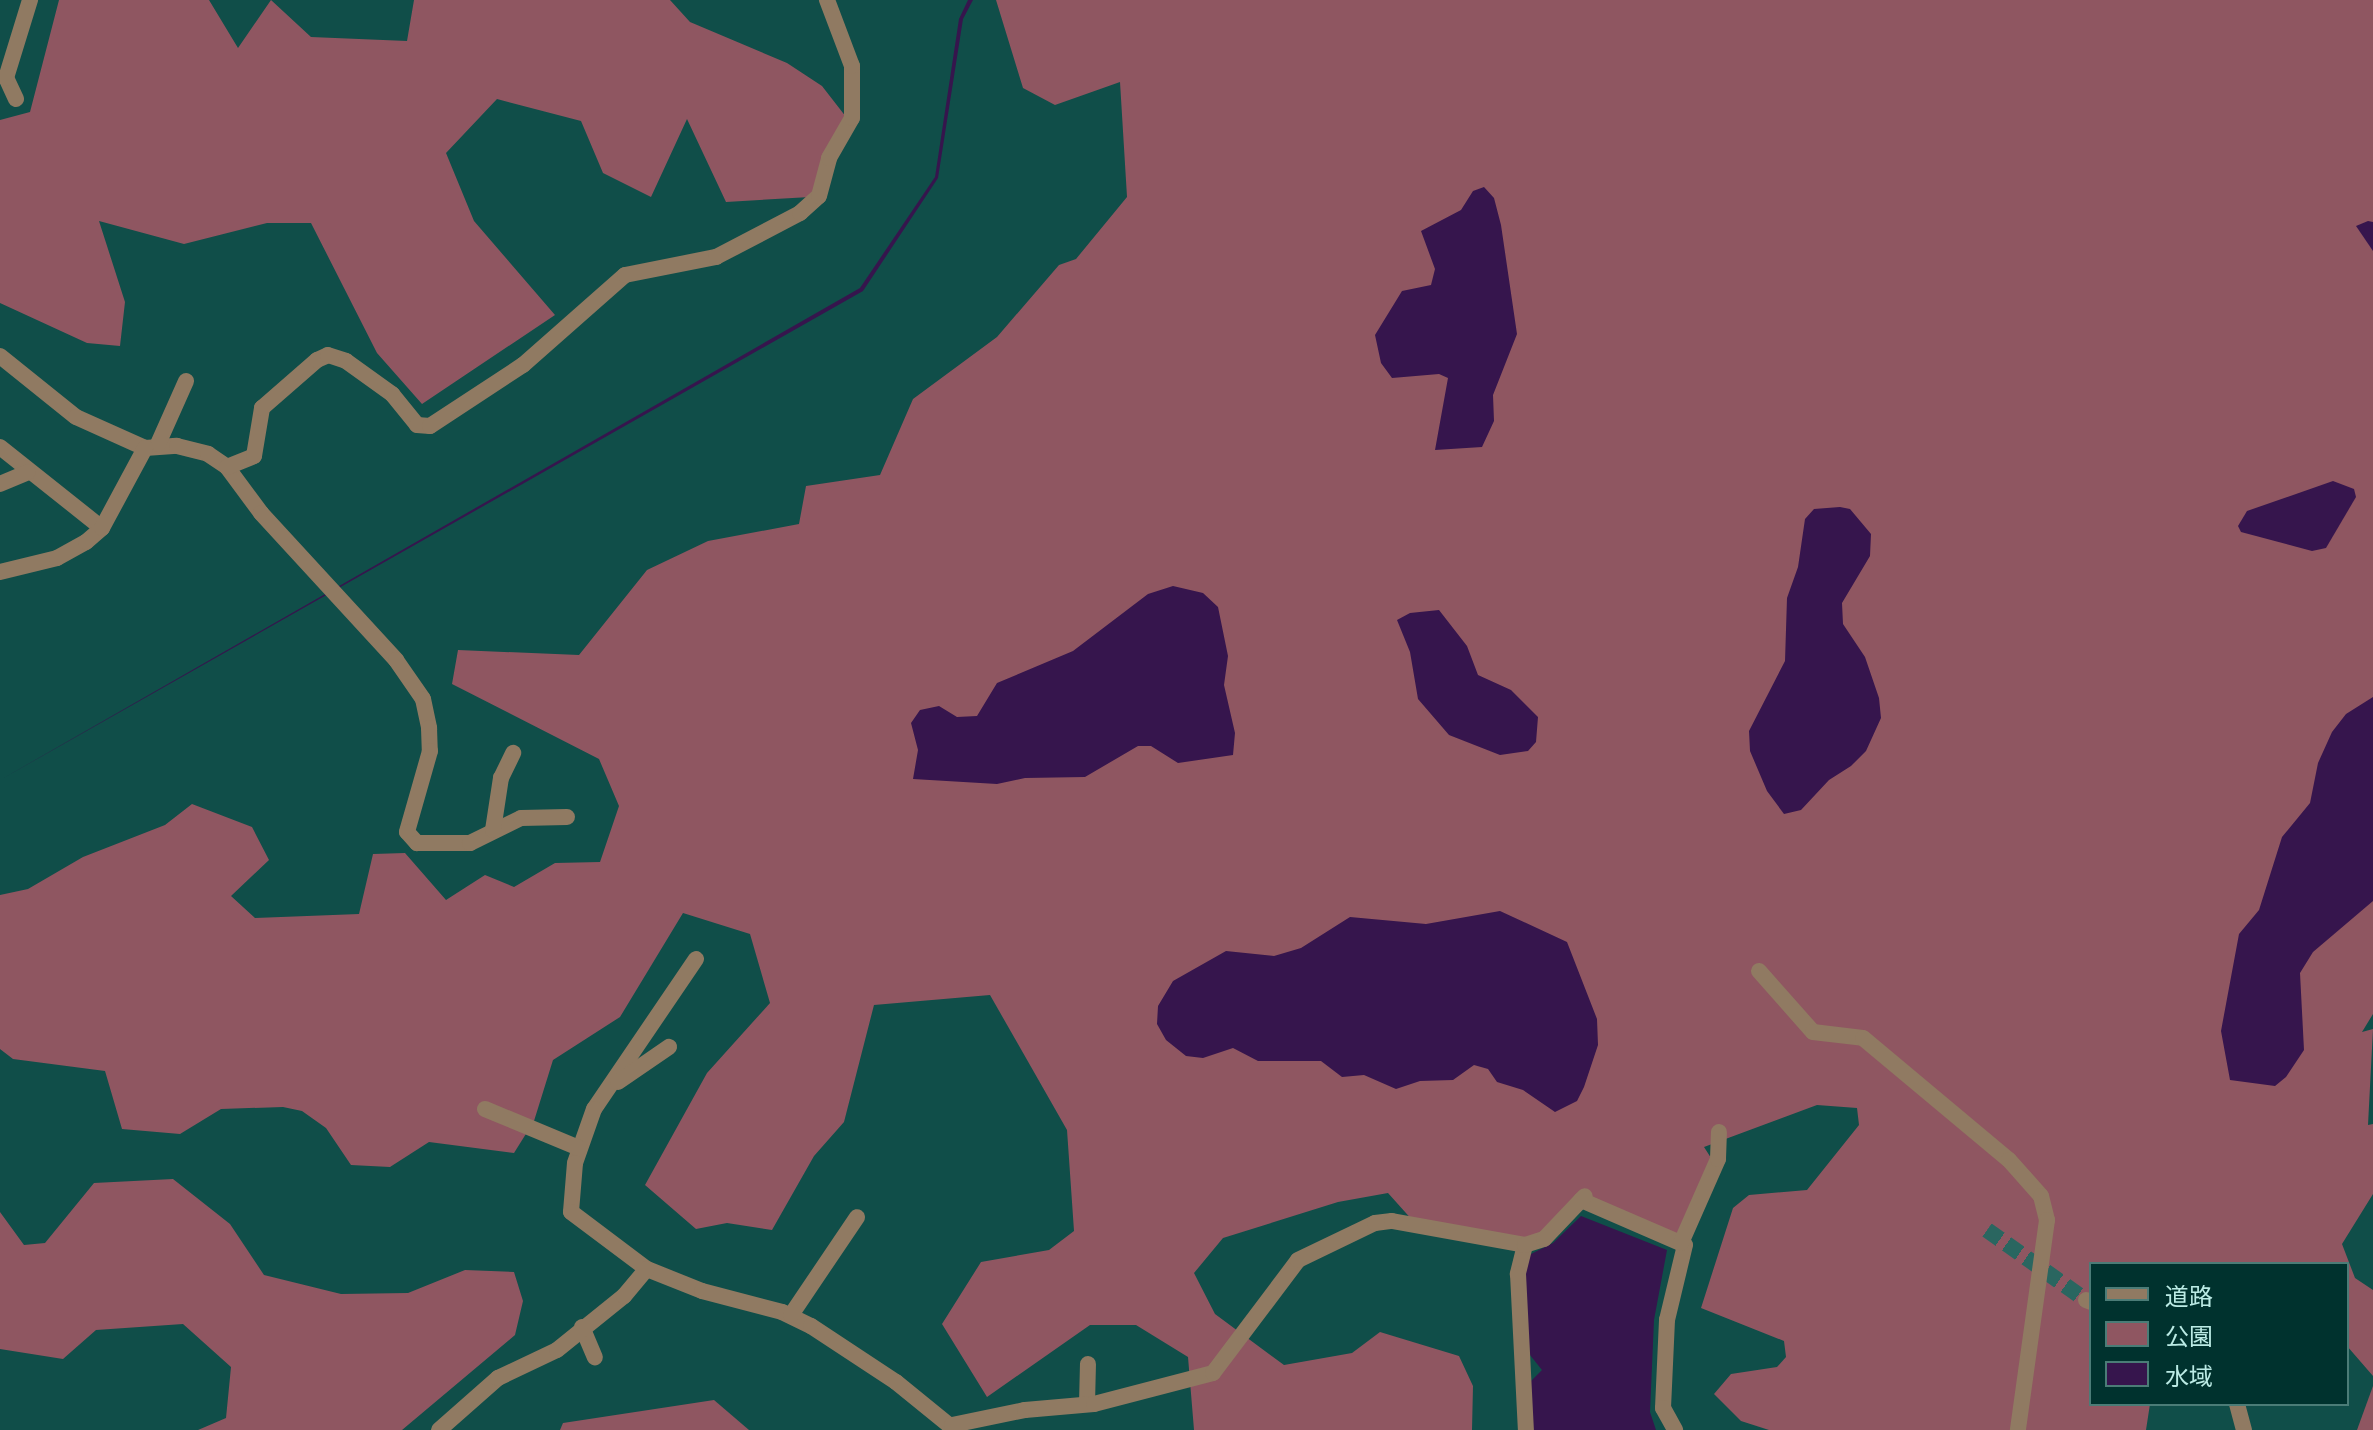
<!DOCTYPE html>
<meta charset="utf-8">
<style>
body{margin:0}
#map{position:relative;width:2373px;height:1430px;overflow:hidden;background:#104e49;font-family:"Zilla Slab","Noto Sans JP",serif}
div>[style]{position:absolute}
.green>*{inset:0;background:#8f5661}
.water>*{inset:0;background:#36154d}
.minor-tunnel>*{height:16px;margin-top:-8px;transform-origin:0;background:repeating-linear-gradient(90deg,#2a6660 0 16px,transparent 0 24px)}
.minor>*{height:16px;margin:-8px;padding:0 8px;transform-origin:8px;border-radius:8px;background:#907a62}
span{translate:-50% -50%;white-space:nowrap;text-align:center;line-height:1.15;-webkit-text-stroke:8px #00322e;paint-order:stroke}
.legend{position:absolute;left:2089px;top:1262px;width:260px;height:144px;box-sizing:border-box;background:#00322e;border:2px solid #4b7c77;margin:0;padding:10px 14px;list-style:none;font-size:24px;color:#bbebe5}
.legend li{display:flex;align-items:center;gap:16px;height:40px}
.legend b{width:40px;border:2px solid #4b7c77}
</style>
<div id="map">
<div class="green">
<div style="clip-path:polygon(59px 0,209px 0,238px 48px,271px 0,311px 37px,407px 41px,414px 0,670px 0,690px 22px,787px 63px,822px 86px,850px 122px,810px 197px,726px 202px,687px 119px,651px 197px,603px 173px,581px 121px,497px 99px,446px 153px,474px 221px,555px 315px,422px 404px,377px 353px,311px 223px,267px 223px,184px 244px,99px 221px,125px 302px,120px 346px,87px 343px,0 303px,0 120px,30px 112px)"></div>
<div style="clip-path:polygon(996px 0,2373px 0,2373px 1014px,2362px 1032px,2373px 1029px,2368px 1125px,2373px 1124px,2373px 1194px,2342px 1244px,2355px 1278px,2373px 1290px,2373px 1376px,2347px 1346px,2347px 1264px,2091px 1264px,2091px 1404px,2150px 1404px,2146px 1430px,1769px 1430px,1741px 1421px,1714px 1394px,1731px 1374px,1777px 1367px,1786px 1357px,1784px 1341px,1701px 1308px,1733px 1208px,1749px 1195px,1807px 1190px,1859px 1125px,1857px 1108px,1817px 1105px,1704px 1147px,1713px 1161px,1677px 1235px,1579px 1194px,1553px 1227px,1524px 1242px,1414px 1222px,1388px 1193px,1338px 1202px,1223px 1238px,1194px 1273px,1215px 1314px,1284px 1365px,1352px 1353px,1380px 1332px,1459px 1356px,1473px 1386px,1472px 1430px,1194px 1430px,1188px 1357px,1136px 1325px,1090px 1325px,987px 1397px,942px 1324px,981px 1262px,1049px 1250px,1074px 1231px,1067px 1130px,990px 995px,874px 1005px,844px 1122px,814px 1156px,772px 1230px,727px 1223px,696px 1229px,645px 1185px,707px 1073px,770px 1003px,750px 934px,683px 913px,620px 1017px,553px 1060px,534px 1121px,514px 1153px,429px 1142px,390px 1167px,351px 1165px,326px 1128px,302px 1111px,283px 1107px,221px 1109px,180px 1134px,122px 1129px,105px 1071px,13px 1059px,0 1049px,0 895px,28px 889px,83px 857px,165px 825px,192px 804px,252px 827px,269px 860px,231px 896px,255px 918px,359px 914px,373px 854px,405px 853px,446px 900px,485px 875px,514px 887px,555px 863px,600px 862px,619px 806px,599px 759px,452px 684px,458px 650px,579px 655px,647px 570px,708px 541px,799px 524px,806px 486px,880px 475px,913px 399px,997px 337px,1059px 265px,1076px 259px,1127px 197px,1120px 82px,1055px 105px,1023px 88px)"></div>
<div style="clip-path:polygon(173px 1179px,230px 1224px,264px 1275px,341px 1294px,408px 1293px,465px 1270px,514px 1272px,523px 1301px,515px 1335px,402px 1430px,198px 1430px,226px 1418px,231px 1367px,183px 1324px,96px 1330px,63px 1359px,0 1349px,0 1212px,24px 1245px,45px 1243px,94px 1183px)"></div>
<div style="clip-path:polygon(2373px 1386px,2373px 1430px,2357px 1430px)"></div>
<div style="clip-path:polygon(714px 1400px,749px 1430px,560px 1430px,563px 1423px)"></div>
</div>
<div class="water">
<div style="clip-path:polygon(968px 0,973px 0,963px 19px,938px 178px,863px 291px,0 780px,860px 288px,935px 177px,959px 19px)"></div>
<div style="clip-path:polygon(1484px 187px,1494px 198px,1501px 225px,1517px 334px,1493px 395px,1494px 421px,1482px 447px,1435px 450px,1448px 378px,1439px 374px,1392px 378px,1381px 363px,1375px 335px,1402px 291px,1431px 285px,1435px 269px,1421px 231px,1461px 210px,1473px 191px)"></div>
<div style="clip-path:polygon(2368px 221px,2373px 222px,2373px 251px,2356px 226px)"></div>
<div style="clip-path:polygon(2333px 481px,2354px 489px,2356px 497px,2326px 548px,2312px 551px,2241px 532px,2238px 526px,2247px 511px)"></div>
<div style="clip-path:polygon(1840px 507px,1850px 509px,1871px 534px,1870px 556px,1842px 603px,1843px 624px,1865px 657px,1879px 698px,1881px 718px,1866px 751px,1851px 766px,1829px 780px,1801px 810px,1784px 814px,1767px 791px,1750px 751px,1749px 731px,1785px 661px,1787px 598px,1798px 567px,1805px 519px,1814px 509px)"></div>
<div style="clip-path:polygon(1173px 586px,1203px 593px,1218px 607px,1228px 656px,1224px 685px,1235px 733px,1233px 755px,1178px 763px,1151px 746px,1138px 746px,1085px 777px,1025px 778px,997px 784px,913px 779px,918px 750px,911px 723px,920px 710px,939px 706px,957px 717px,977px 716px,997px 683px,1073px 651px,1148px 594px)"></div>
<div style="clip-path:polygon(1439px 610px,1467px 646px,1478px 675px,1511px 690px,1538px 717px,1536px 742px,1528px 751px,1500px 755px,1449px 735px,1418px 699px,1410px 652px,1397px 620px,1410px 613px)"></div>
<div style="clip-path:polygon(2373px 697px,2373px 901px,2313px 952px,2300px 973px,2304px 1050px,2286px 1077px,2275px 1086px,2230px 1080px,2221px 1031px,2239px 934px,2259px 910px,2282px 837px,2310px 803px,2318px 763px,2332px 732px,2346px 714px)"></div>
<div style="clip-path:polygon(1500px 911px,1567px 942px,1597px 1019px,1598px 1045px,1584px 1087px,1577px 1101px,1555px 1112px,1523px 1090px,1497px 1082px,1488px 1069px,1474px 1065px,1453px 1080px,1420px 1081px,1396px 1089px,1364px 1075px,1342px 1077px,1321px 1061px,1258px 1061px,1233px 1048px,1203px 1058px,1186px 1056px,1166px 1040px,1157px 1024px,1158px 1006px,1173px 981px,1226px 951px,1274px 956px,1301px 948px,1350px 917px,1426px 924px)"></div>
<div style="clip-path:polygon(1581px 1216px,1667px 1250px,1654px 1320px,1650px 1412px,1656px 1430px,1531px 1430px,1528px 1384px,1542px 1370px,1530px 1355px,1522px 1289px,1529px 1255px,1553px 1243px)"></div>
</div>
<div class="minor-tunnel">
<div style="left:1987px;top:1230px;width:121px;rotate:35.3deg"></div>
</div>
<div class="minor">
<div style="left:16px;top:99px;width:23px;rotate:-115deg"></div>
<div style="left:6px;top:78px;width:82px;rotate:-72.9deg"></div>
<div style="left:0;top:356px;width:97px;rotate:38.8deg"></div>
<div style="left:76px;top:417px;width:76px;rotate:24.2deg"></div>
<div style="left:145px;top:448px;width:32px;rotate:-4deg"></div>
<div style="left:177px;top:446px;width:32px;rotate:14deg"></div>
<div style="left:208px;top:454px;width:23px;rotate:34deg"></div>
<div style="left:227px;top:467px;width:57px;rotate:53.5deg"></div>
<div style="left:261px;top:513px;width:200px;rotate:47.4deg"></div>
<div style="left:396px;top:660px;width:47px;rotate:55.3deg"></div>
<div style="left:423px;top:699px;width:30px;rotate:78deg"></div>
<div style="left:429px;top:728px;width:23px;rotate:88deg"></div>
<div style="left:430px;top:751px;width:84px;rotate:105.9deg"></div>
<div style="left:407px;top:832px;width:15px;rotate:48deg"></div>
<div style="left:417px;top:843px;width:53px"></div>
<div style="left:470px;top:843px;width:57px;rotate:-26.1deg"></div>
<div style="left:521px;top:818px;width:46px;rotate:-1.2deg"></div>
<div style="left:158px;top:444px;width:69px;rotate:-66deg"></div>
<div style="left:0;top:447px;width:130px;rotate:38.5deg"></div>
<div style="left:227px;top:467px;width:29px;rotate:-22deg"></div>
<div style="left:254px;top:456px;width:49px;rotate:-80.5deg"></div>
<div style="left:262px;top:408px;width:73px;rotate:-41.1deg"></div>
<div style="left:317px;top:360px;width:12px;rotate:-24deg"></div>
<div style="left:328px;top:355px;width:19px;rotate:18deg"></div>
<div style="left:346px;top:361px;width:57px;rotate:35.7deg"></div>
<div style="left:392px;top:394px;width:40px;rotate:51deg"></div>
<div style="left:417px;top:425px;width:13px;rotate:4deg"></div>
<div style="left:430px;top:426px;width:111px;rotate:-33.3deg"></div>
<div style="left:523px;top:365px;width:136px;rotate:-41.4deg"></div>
<div style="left:625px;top:275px;width:93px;rotate:-11.2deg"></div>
<div style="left:716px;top:257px;width:95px;rotate:-27.6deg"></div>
<div style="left:800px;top:213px;width:25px;rotate:-42deg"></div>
<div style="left:819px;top:196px;width:39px;rotate:-75deg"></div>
<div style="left:829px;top:158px;width:46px;rotate:-60.1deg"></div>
<div style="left:852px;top:118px;width:52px;rotate:-90deg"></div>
<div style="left:852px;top:66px;width:71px;rotate:-110.7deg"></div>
<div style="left:0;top:484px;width:30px;rotate:-23deg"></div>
<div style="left:0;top:572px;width:59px;rotate:-13.8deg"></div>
<div style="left:57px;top:558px;width:33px;rotate:-29deg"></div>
<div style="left:86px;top:542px;width:21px;rotate:-41deg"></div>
<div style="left:102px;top:528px;width:91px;rotate:-61.7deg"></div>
<div style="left:493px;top:830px;width:53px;rotate:-81.3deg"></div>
<div style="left:501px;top:778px;width:28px;rotate:-64deg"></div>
<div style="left:696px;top:959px;width:181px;rotate:124.2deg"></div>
<div style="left:594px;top:1109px;width:57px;rotate:109.4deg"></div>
<div style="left:575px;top:1163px;width:49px;rotate:94.7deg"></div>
<div style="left:571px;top:1212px;width:95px;rotate:36.9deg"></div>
<div style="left:647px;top:1269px;width:59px;rotate:21.8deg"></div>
<div style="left:702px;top:1291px;width:83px;rotate:14.7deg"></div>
<div style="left:782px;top:1312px;width:32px;rotate:26deg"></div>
<div style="left:811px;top:1326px;width:102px;rotate:33.4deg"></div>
<div style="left:896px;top:1382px;width:76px;rotate:39.1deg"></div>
<div style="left:1759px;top:971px;width:81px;rotate:48.5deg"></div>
<div style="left:1813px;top:1032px;width:50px;rotate:6.8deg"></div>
<div style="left:1863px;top:1038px;width:190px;rotate:39.9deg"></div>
<div style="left:2009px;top:1160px;width:48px;rotate:48.4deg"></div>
<div style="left:2041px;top:1196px;width:25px;rotate:76deg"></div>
<div style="left:2047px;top:1220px;width:212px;rotate:97.9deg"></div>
<div style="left:618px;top:1082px;width:62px;rotate:-34.5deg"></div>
<div style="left:485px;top:1109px;width:102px;rotate:22.5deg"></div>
<div style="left:1581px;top:1200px;width:113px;rotate:23.4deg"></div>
<div style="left:1685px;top:1245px;width:77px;rotate:103.5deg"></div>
<div style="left:1667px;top:1320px;width:88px;rotate:92.6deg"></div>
<div style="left:1663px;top:1408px;width:25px;rotate:61deg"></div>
<div style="left:1681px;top:1243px;width:92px;rotate:-66.2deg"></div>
<div style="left:1718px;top:1159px;width:27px;rotate:-88deg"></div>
<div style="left:1525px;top:1245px;width:30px;rotate:104deg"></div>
<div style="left:1518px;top:1274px;width:156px;rotate:87.1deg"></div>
<div style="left:2086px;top:1300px;width:5px;rotate:22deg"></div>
<div style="left:791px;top:1315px;width:118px;rotate:-56deg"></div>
<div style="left:582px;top:1327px;width:33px;rotate:67deg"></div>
<div style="left:1087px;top:1404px;width:40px;rotate:-88.6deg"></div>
<div style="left:2237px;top:1404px;width:27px;rotate:75deg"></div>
<div style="left:952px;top:1425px;width:75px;rotate:-11.6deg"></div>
<div style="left:1025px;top:1410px;width:69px;rotate:-5deg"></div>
<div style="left:1094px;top:1404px;width:123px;rotate:-14.6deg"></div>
<div style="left:1213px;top:1373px;width:141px;rotate:-53deg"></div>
<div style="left:1298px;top:1260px;width:85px;rotate:-25.7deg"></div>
<div style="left:1375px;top:1223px;width:17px;rotate:-7deg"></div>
<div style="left:1392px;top:1221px;width:135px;rotate:10.2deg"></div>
<div style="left:1525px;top:1245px;width:20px;rotate:-18deg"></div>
<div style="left:1544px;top:1239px;width:59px;rotate:-46.4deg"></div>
<div style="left:439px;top:1430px;width:79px;rotate:-41.4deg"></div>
<div style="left:498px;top:1378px;width:65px;rotate:-25.4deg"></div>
<div style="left:557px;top:1350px;width:86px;rotate:-38.9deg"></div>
<div style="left:624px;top:1296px;width:35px;rotate:-50deg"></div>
</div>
<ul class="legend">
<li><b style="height:10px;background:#907a62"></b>道路</li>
<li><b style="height:22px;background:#8f5661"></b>公園</li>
<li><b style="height:22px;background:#36154d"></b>水域</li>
</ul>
</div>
